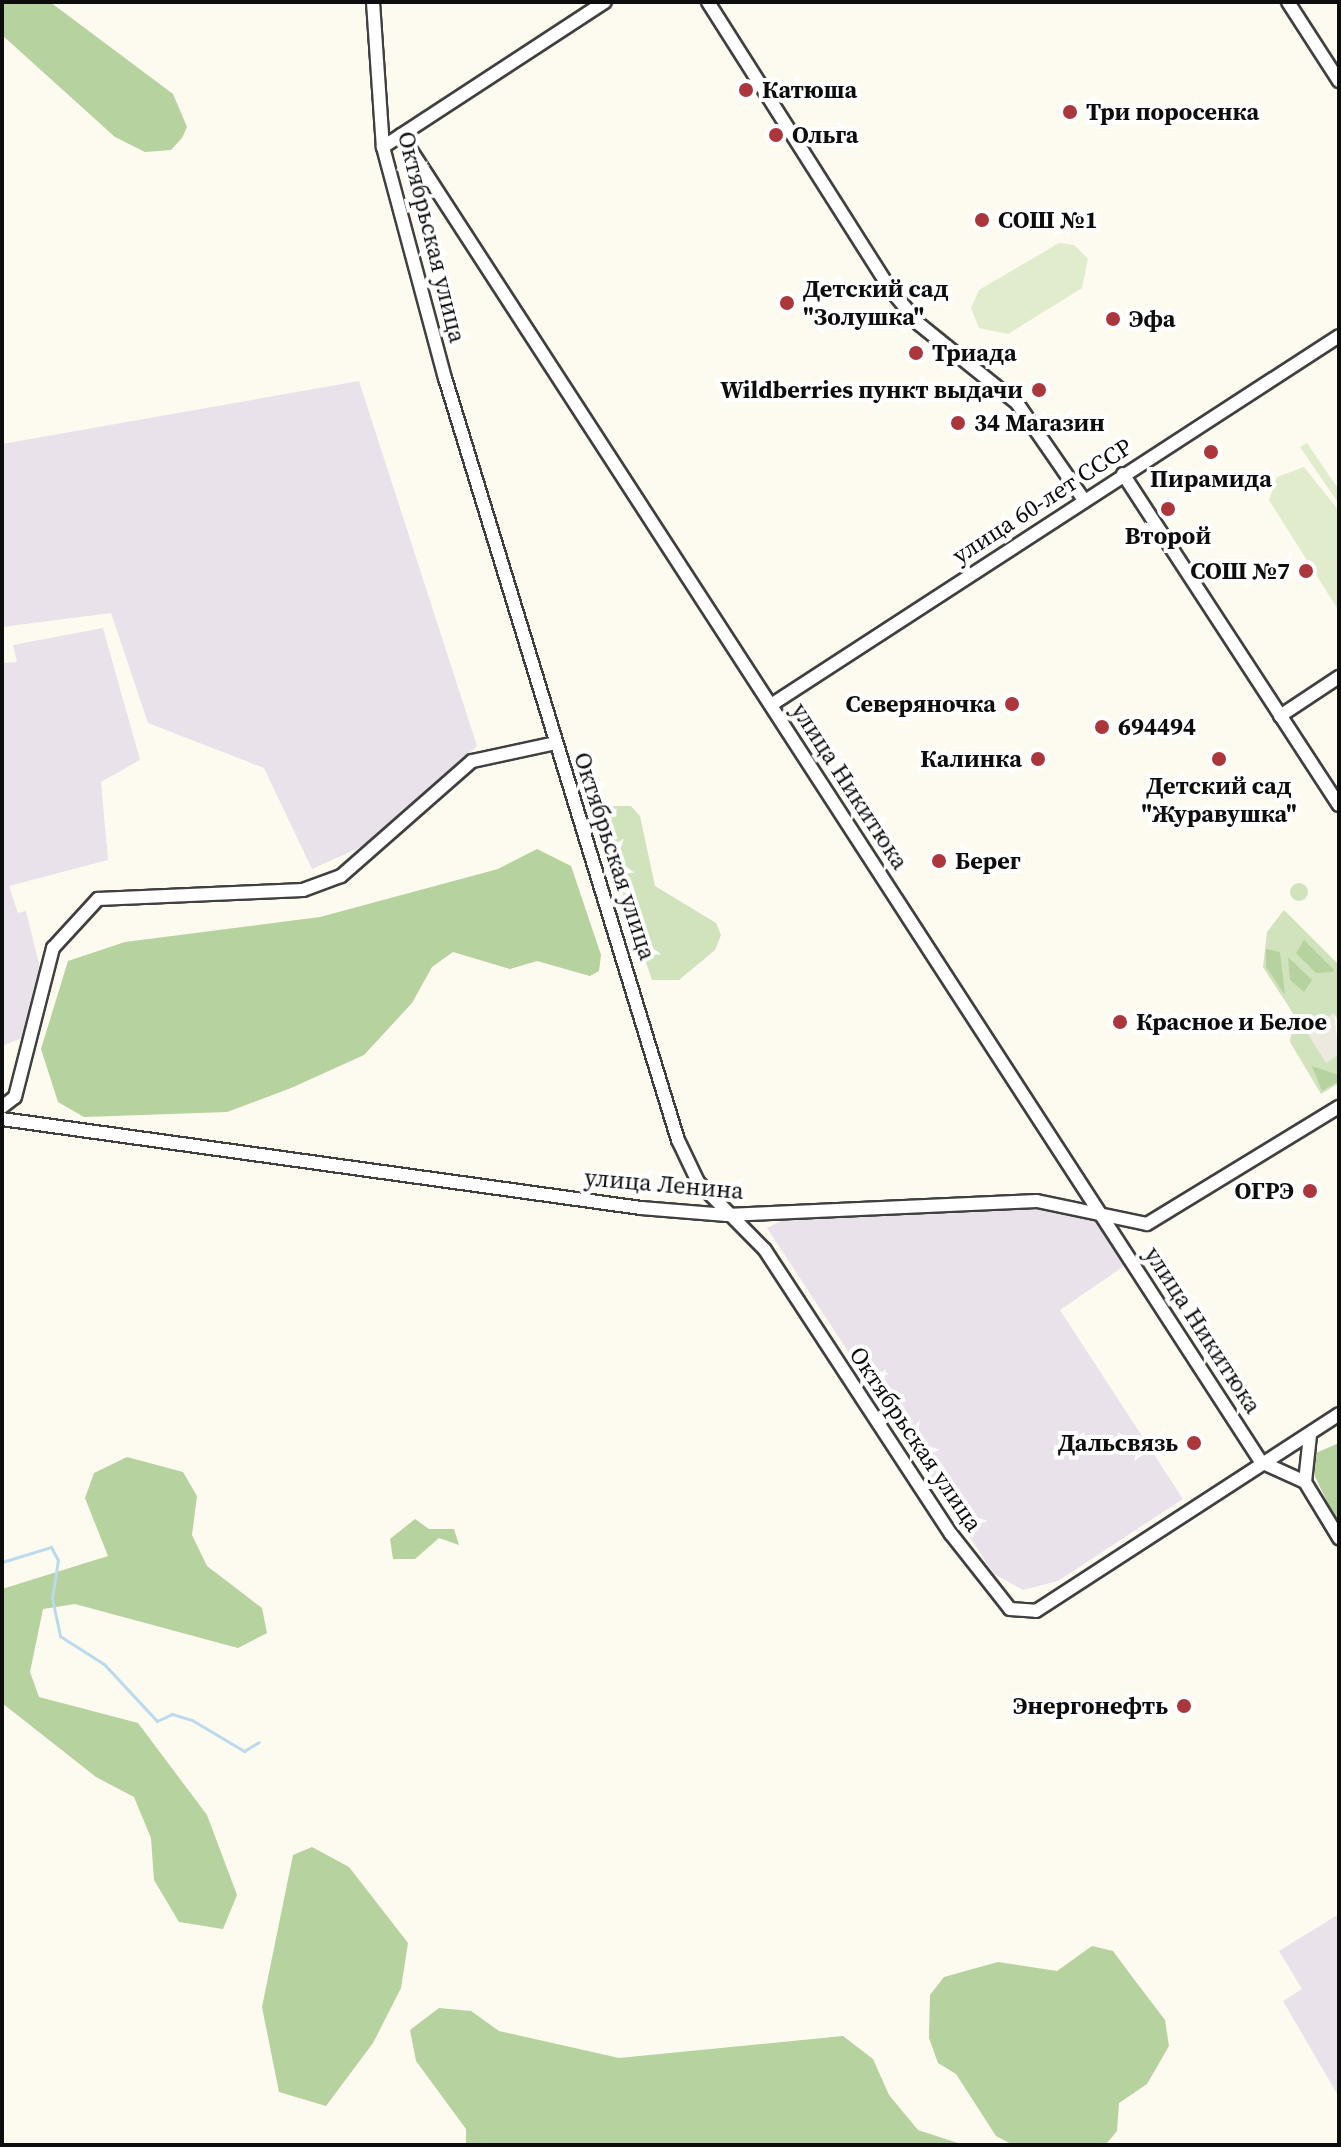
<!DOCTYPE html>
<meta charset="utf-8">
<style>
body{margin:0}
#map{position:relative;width:1341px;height:2147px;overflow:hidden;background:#fdfaef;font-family:"Source Serif 4",serif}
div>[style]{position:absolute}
.industrial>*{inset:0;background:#eae2eb}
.green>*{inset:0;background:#d1e3bd}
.round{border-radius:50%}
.forest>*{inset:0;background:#b6d29e}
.pitch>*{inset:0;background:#e1eccd}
.plaza>*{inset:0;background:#ece9df}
.stream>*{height:3px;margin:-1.5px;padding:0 1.5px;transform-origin:1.5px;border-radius:1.5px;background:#badbee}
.roads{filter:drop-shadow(2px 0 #404040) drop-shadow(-2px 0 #404040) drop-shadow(0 2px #404040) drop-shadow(0 -2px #404040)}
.minor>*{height:12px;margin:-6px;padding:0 6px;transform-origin:6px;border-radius:6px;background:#fff}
.dots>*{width:22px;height:22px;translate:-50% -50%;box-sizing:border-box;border:4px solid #fff;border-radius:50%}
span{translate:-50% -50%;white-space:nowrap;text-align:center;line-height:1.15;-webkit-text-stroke:8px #fff;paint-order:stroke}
.poi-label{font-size:24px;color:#0d0d0d;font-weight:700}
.left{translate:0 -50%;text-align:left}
.right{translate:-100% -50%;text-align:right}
.street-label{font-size:24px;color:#0d0d0d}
.frame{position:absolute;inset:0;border:4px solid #0d0d0d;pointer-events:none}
</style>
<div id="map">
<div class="industrial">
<div style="clip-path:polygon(359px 381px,477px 746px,374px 841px,312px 869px,264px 768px,148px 723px,111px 613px,2px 627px,2px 444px)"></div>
<div style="clip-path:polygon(103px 628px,140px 760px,101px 782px,108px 860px,9px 886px,18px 913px,26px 911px,40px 968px,22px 1038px,2px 1046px,2px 663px,17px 662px,13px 645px)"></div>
<div style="clip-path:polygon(1052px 1204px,1097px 1219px,1127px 1264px,1060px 1310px,1183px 1499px,1058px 1581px,1023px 1590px,994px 1574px,767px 1228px,801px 1211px)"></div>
<div style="clip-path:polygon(1339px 1914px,1339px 2097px,1283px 2001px,1302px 1989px,1279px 1951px)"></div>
</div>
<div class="green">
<div style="clip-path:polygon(610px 806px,631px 806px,640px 816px,655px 886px,716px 923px,721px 935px,715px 950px,679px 980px,652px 980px,612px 862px,604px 817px)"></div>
<div class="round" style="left:1290px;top:883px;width:18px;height:18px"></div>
<div style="clip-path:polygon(1284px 910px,1339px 965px,1339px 1022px,1334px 1014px,1326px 1062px,1339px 1054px,1339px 1083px,1321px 1094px,1290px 1042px,1294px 1015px,1263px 967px,1267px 932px)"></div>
</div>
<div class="forest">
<div style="clip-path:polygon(2px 2px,50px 2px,173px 94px,187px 127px,182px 138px,171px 150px,145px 152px,115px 137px,2px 35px)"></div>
<div style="clip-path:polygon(537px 849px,571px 866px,601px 955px,599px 971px,590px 976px,537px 961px,510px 969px,453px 952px,432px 967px,412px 1003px,364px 1055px,291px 1088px,227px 1112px,84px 1117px,58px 1102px,41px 1049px,68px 961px,125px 942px,320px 917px,498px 869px)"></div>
<div style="clip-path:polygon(1304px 940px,1334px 970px,1332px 972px,1316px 973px,1296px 953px)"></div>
<div style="clip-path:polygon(1266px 949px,1280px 952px,1285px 995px,1266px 967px)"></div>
<div style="clip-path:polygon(1288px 957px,1312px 980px,1304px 992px,1290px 980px)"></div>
<div style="clip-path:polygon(1312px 1066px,1339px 1075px,1339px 1081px,1322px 1091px)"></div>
<div style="clip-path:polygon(1339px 1443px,1339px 1527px,1311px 1468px,1316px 1453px)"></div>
<div style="clip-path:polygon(127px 1457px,183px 1472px,197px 1496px,192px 1535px,207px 1566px,262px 1608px,267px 1633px,238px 1648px,75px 1604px,43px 1609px,30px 1672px,39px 1697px,138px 1723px,207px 1815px,237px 1895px,223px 1929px,179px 1922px,154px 1880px,151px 1838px,134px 1797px,96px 1777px,2px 1703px,2px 1589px,108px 1556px,85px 1498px,94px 1473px)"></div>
<div style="clip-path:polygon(415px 1519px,429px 1529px,454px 1529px,459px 1545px,439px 1538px,415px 1559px,393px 1559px,390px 1539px)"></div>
<div style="clip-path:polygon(312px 1847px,349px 1867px,408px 1943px,401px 1988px,373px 2043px,326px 2106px,279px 2092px,262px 2007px,293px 1855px)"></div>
<div style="clip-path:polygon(1092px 1946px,1113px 1951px,1133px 1978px,1165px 2020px,1169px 2046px,1147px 2084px,1119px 2103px,1117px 2131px,1107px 2143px,1013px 2145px,996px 2136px,956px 2074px,938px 2063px,929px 2038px,930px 1995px,944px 1977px,998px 1962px,1057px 1971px)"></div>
<div style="clip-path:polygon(439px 2008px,471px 2011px,499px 2031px,619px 2058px,843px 2036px,873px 2059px,889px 2095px,918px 2130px,964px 2145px,466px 2145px,466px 2129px,416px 2061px,410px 2030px)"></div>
</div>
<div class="pitch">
<div style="clip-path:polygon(1059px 243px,1074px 245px,1088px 259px,1082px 288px,1008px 334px,979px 328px,971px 308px,979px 290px)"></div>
<div style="clip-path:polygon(1307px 443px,1339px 490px,1339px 504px,1300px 447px)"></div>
<div style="clip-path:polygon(1304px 467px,1339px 511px,1339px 611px,1269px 500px,1277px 477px)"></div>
</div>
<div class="plaza">
<div style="clip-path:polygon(1334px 1013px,1339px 1054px,1326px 1063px,1306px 1031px)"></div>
</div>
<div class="stream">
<div style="left:2px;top:1562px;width:51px;rotate:-17deg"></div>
<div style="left:51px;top:1547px;width:15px;rotate:62deg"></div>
<div style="left:58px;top:1560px;width:38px;rotate:99deg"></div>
<div style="left:52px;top:1598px;width:39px;rotate:78deg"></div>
<div style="left:60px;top:1636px;width:52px;rotate:32.5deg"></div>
<div style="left:104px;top:1664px;width:78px;rotate:47.1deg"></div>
<div style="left:157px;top:1721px;width:17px;rotate:-25deg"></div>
<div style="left:172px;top:1714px;width:21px;rotate:17deg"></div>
<div style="left:192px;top:1720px;width:61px;rotate:30.8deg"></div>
<div style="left:244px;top:1751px;width:17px;rotate:-31deg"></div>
</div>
<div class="roads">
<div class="minor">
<div style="left:373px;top:2px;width:145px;rotate:86.1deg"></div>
<div style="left:383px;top:147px;width:239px;rotate:75deg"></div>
<div style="left:445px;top:378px;width:797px;rotate:73deg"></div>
<div style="left:678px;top:1140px;width:47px;rotate:64.5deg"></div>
<div style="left:698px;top:1182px;width:95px;rotate:45.4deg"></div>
<div style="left:765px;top:1250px;width:339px;rotate:56.8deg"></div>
<div style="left:951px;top:1534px;width:95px;rotate:51.8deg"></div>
<div style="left:1010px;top:1609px;width:26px;rotate:4deg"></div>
<div style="left:1036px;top:1611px;width:361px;rotate:-33deg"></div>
<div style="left:708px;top:2px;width:340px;rotate:57.6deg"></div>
<div style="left:890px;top:289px;width:45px;rotate:50.4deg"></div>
<div style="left:919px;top:324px;width:126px;rotate:38.9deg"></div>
<div style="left:1017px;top:403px;width:118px;rotate:55.4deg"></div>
<div style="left:1288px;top:2px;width:94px;rotate:57.2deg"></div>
<div style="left:401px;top:135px;width:1581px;rotate:57.05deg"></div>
<div style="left:383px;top:147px;width:265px;rotate:-33.2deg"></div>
<div style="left:1123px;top:474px;width:395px;rotate:56.9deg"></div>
<div style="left:771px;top:705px;width:677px;rotate:-33.01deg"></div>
<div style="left:1280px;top:716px;width:71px;rotate:-33.5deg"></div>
<div style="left:2px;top:1107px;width:16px;rotate:-38deg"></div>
<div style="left:15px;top:1097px;width:154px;rotate:-75.7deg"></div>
<div style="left:53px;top:948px;width:67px;rotate:-47.4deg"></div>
<div style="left:98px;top:899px;width:205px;rotate:-2.5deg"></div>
<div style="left:303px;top:890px;width:40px;rotate:-20.2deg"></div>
<div style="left:341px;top:876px;width:174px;rotate:-41.3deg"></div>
<div style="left:472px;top:761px;width:85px;rotate:-12.2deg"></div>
<div style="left:2px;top:1119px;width:645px;rotate:7.93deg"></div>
<div style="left:641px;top:1208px;width:86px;rotate:4.7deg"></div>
<div style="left:727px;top:1215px;width:310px;rotate:-2.6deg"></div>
<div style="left:1037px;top:1201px;width:112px;rotate:11.8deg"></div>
<div style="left:1147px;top:1224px;width:225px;rotate:-31.4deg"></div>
<div style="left:1261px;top:1462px;width:48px;rotate:24.4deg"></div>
<div style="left:1305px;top:1482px;width:66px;rotate:58.7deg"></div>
<div style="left:1305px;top:1482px;width:47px;rotate:-83.9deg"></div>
</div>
</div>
<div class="dots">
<div style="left:746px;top:90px;background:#ab373d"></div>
<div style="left:1070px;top:112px;background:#ab373d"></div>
<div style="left:776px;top:135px;background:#ab373d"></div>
<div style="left:982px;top:220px;background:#ab373d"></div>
<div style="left:787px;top:303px;background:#ab373d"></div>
<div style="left:1113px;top:319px;background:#ab373d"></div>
<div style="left:916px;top:353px;background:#ab373d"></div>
<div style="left:1039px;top:390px;background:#ab373d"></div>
<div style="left:958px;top:423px;background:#ab373d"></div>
<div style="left:1211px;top:452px;background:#ab373d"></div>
<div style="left:1168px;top:509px;background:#ab373d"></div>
<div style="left:1306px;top:571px;background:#ab373d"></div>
<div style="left:1012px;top:704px;background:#ab373d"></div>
<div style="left:1102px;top:727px;background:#ab373d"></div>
<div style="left:1038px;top:759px;background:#ab373d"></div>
<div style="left:1219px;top:759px;background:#ab373d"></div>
<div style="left:939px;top:861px;background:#ab373d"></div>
<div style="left:1120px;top:1022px;background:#ab373d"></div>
<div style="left:1310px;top:1191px;background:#ab373d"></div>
<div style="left:1194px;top:1443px;background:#ab373d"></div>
<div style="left:1184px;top:1706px;background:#ab373d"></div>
</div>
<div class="poi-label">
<span class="left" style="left:762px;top:90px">Катюша</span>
<span class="left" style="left:1086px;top:112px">Три поросенка</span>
<span class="left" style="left:792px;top:135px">Ольга</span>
<span class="left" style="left:998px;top:220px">СОШ №1</span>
<span class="left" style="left:803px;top:303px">Детский сад<br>"Золушка"</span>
<span class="left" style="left:1129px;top:319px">Эфа</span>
<span class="left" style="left:932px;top:353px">Триада</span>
<span class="right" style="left:1023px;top:390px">Wildberries пункт выдачи</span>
<span class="left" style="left:974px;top:423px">34 Магазин</span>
<span style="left:1211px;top:479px">Пирамида</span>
<span style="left:1168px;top:536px">Второй</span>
<span class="right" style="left:1290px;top:571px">СОШ №7</span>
<span class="right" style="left:996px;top:704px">Северяночка</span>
<span class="left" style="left:1118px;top:727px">694494</span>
<span class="right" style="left:1022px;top:759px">Калинка</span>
<span style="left:1219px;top:800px">Детский сад<br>"Журавушка"</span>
<span class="left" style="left:955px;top:861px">Берег</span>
<span class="left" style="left:1136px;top:1022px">Красное и Белое</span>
<span class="right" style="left:1294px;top:1191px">ОГРЭ</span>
<span class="right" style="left:1178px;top:1443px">Дальсвязь</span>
<span class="right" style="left:1168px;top:1706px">Энергонефть</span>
</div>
<div class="street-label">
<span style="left:432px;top:237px;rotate:76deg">Октябрьская улица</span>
<span style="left:1042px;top:501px;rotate:-33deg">улица 60-лет СССР</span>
<span style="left:850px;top:786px;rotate:57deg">улица Никитюка</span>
<span style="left:615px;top:856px;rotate:72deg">Октябрьская улица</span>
<span style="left:664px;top:1184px;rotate:5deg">улица Ленина</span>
<span style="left:1203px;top:1330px;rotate:57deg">улица Никитюка</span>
<span style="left:916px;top:1439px;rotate:56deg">Октябрьская улица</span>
</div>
<div class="frame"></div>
</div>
